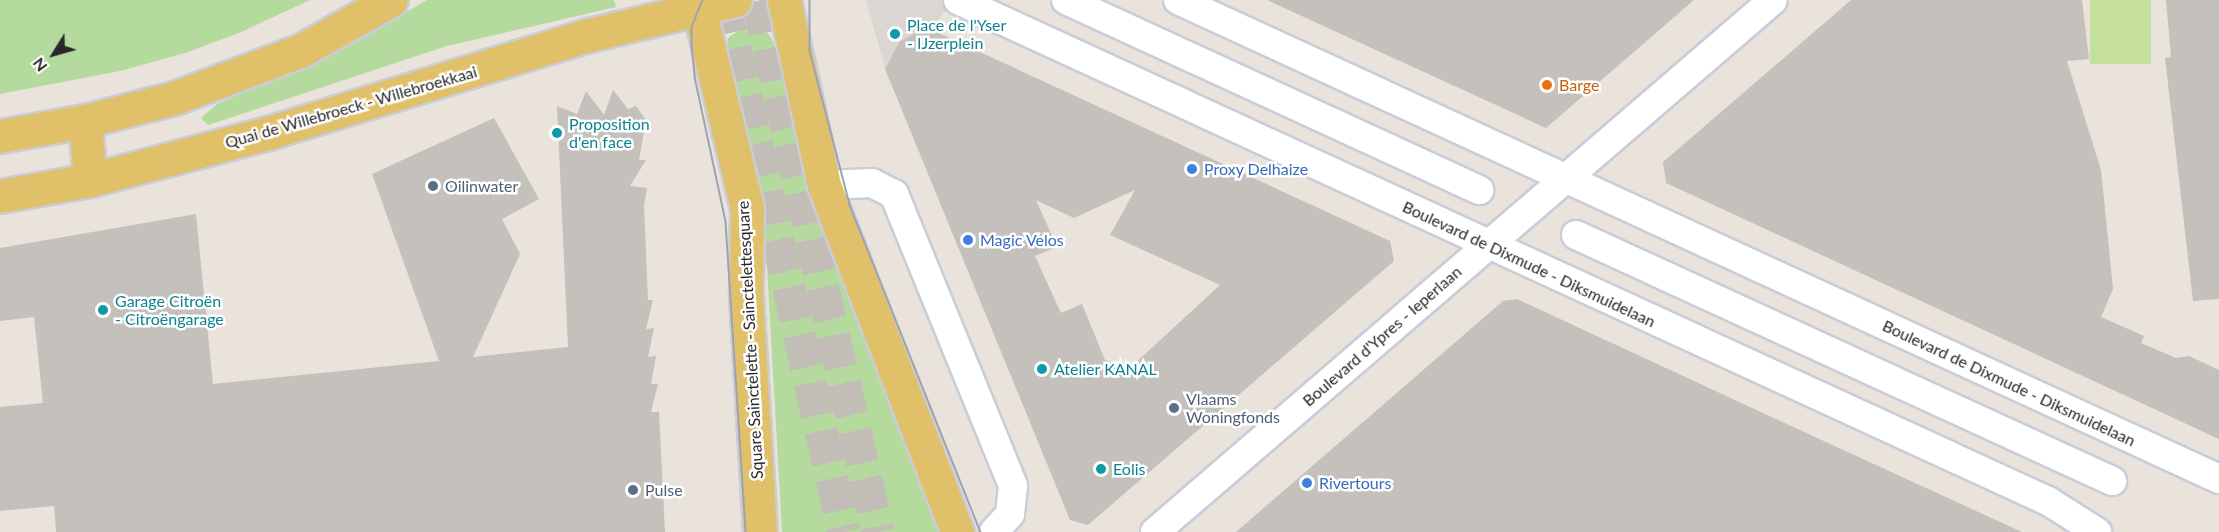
<!DOCTYPE html>
<meta charset="utf-8">
<style>
body{margin:0}
#map{position:relative;width:2219px;height:532px;overflow:hidden;background:#e9e3db;font-family:Lato,sans-serif}
div>[style]{position:absolute}
.green>*{inset:0;background:#b4da9e}
.pitch>*{inset:0;background:#c4e09a;transform-origin:0 0}
.plaza>*{inset:0;background:#dad6d2}
.building>*{inset:0;background:#c4c0bb}
.highway-tunnel>*{height:33px;margin-top:-16.5px;transform-origin:0;background:repeating-linear-gradient(90deg,#c2beb7 0 33px,transparent 0 49px)}
.roads{filter:drop-shadow(2px 0 #cacdd8) drop-shadow(-2px 0 #cacdd8) drop-shadow(0 2px #cacdd8) drop-shadow(0 -2px #cacdd8)}
.street>*{height:28px;margin:-14px;padding:0 14px;transform-origin:14px;border-radius:14px;background:#fff}
.primary>*{height:33px;margin:-16.5px;padding:0 16.5px;transform-origin:16.5px;border-radius:16.5px;background:#e0c169}
.tram>*{height:1.5px;margin:-0.75px;padding:0 0.75px;transform-origin:0.75px;border-radius:0.75px;background:#9fa2b0}
.dots>*{width:16px;height:16px;translate:-50% -50%;box-sizing:border-box;border:3px solid #fff;border-radius:50%}
span{translate:-50% -50%;white-space:nowrap;text-align:center;line-height:1.15;-webkit-text-stroke:5px #fff;paint-order:stroke}
.culture-label{font-size:16px;color:#0d838f}
.left{translate:0 -50%;text-align:left}
.food-label{font-size:16px;color:#c56008}
.street-label{font-size:16px;color:#282828}
.shop-label{font-size:16px;color:#366cbe}
.service-label{font-size:16px;color:#4e5e75}
.north{position:absolute;left:24px;top:24px;width:60px;height:60px;-webkit-text-stroke:4px #fff;paint-order:stroke;rotate:233deg;font-size:16px;font-weight:700;line-height:24px;text-align:center;color:#282828}
.north::after{content:'';display:block;margin:auto;width:21px;height:27px;background:#282828;clip-path:polygon(50% 0,100% 100%,50% 72%,0 100%)}
</style>
<div id="map">
<div class="green">
<div style="clip-path:polygon(0 0,310px 0,239px 33px,185px 53px,120px 71px,0 94px)"></div>
<div style="clip-path:polygon(427px 0,614px 0,616px 7px,447px 46px,208px 125px,201px 118px,217px 104px,333px 54px)"></div>
<div style="clip-path:polygon(745px 26px,766px 31px,773px 41px,823px 231px,943px 532px,782px 532px,767px 267px,753px 176px,764px 173px,760px 154px,771px 151px,769px 144px,747px 146px,726px 53px,728px 38px)"></div>
</div>
<div class="pitch">
<div style="left:2090px;top:0;width:61px;height:64px"></div>
</div>
<div class="plaza">
<div style="clip-path:polygon(866px 0,955px 0,930px 29px,921px 30px,899px 42px,885px 68px)"></div>
</div>
<div class="building">
<div style="clip-path:polygon(1267px 0,1694px 0,1546px 128px)"></div>
<div style="clip-path:polygon(1851px 0,2082px 0,2089px 59px,2067px 61px,2101px 170px,2113px 289px,2101px 317px,2144px 336px,2141px 343px,2176px 358px,2189px 356px,2219px 370px,2219px 439px,1666px 183px,1663px 162px)"></div>
<div style="clip-path:polygon(2166px 0,2219px 0,2219px 299px,2193px 301px,2165px 58px,2171px 57px)"></div>
<div style="clip-path:polygon(evenodd,923px 29px,930px 29px,1390px 241px,1394px 261px,1088px 525px,1070px 520px,885px 69px,899px 42px,923px 29px,1135px 190px,1110px 235px,1220px 285px,1131px 367px,1105px 360px,1082px 304px,1061px 313px,1035px 256px,1057px 247px,1036px 200px,1074px 218px,1135px 190px)"></div>
<div style="clip-path:polygon(613px 90px,628px 109px,636px 106px,646px 120px,639px 160px,646px 160px,630px 186px,647px 188px,644px 206px,648px 300px,653px 300px,646px 329px,654px 328px,648px 357px,656px 356px,651px 384px,658px 384px,651px 412px,659px 412px,665px 532px,56px 532px,54px 506px,0 511px,0 407px,43px 403px,34px 317px,0 321px,0 248px,196px 214px,213px 384px,439px 361px,372px 174px,494px 118px,539px 199px,502px 219px,520px 254px,473px 357px,568px 347px,557px 106px,577px 114px,586px 91px,604px 115px)"></div>
<div style="clip-path:polygon(1517px 299px,1763px 413px,2022px 532px,1236px 532px,1503px 301px)"></div>
</div>
<div class="highway-tunnel">
<div style="left:724px;top:0;width:545px;rotate:77.29deg"></div>
<div style="left:758px;top:0;width:545px;rotate:77.29deg"></div>
</div>
<div class="roads">
<div class="street">
<div style="left:958px;top:0;width:1200px;rotate:24.69deg"></div>
<div style="left:2048px;top:501px;width:58px;rotate:32.3deg"></div>
<div style="left:1066px;top:0;width:455px;rotate:24.7deg"></div>
<div style="left:1178px;top:0;width:1146px;rotate:24.71deg"></div>
<div style="left:824px;top:185px;width:48px;rotate:-2.4deg"></div>
<div style="left:872px;top:183px;width:25px;rotate:27deg"></div>
<div style="left:894px;top:194px;width:315px;rotate:67.8deg"></div>
<div style="left:1013px;top:486px;width:28px;rotate:96deg"></div>
<div style="left:1010px;top:514px;width:24px;rotate:132deg"></div>
<div style="left:1576px;top:235px;width:590px;rotate:24.65deg"></div>
<div style="left:1155px;top:532px;width:815px;rotate:-40.72deg"></div>
</div>
<div class="primary">
<div style="left:697px;top:0;width:214px;rotate:76.5deg"></div>
<div style="left:747px;top:208px;width:88px;rotate:90.7deg"></div>
<div style="left:746px;top:296px;width:236px;rotate:86.6deg"></div>
<div style="left:784px;top:0;width:189px;rotate:77.8deg"></div>
<div style="left:824px;top:185px;width:372px;rotate:69deg"></div>
<div style="left:85px;top:121px;width:59px;rotate:85.2deg"></div>
<div style="left:0;top:136px;width:86px;rotate:-10deg"></div>
<div style="left:85px;top:121px;width:92px;rotate:-14.5deg"></div>
<div style="left:174px;top:98px;width:134px;rotate:-20.5deg"></div>
<div style="left:300px;top:51px;width:104px;rotate:-29.3deg"></div>
<div style="left:0;top:196px;width:91px;rotate:-10.1deg"></div>
<div style="left:90px;top:180px;width:184px;rotate:-14.8deg"></div>
<div style="left:268px;top:133px;width:336px;rotate:-17deg"></div>
<div style="left:589px;top:35px;width:150px;rotate:-13.5deg"></div>
</div>
</div>
<div class="tram">
<div style="left:703px;top:0;width:29px;rotate:112deg"></div>
<div style="left:692px;top:27px;width:19px;rotate:90deg"></div>
<div style="left:692px;top:46px;width:31px;rotate:84deg"></div>
<div style="left:695px;top:77px;width:148px;rotate:77.9deg"></div>
<div style="left:726px;top:222px;width:311px;rotate:86.3deg"></div>
<div style="left:810px;top:0;width:51px;rotate:90deg"></div>
<div style="left:810px;top:51px;width:159px;rotate:75.4deg"></div>
<div style="left:850px;top:205px;width:352px;rotate:68.2deg"></div>
</div>
<div class="dots">
<div style="left:895px;top:34px;background:#0f9aa8"></div>
<div style="left:1547px;top:85px;background:#e8710a"></div>
<div style="left:557px;top:133px;background:#0f9aa8"></div>
<div style="left:1192px;top:169px;background:#3f7fe0"></div>
<div style="left:433px;top:186px;background:#5c6f8a"></div>
<div style="left:968px;top:240px;background:#3f7fe0"></div>
<div style="left:103px;top:310px;background:#0f9aa8"></div>
<div style="left:1042px;top:369px;background:#0f9aa8"></div>
<div style="left:1174px;top:408px;background:#5c6f8a"></div>
<div style="left:1101px;top:469px;background:#0f9aa8"></div>
<div style="left:1307px;top:483px;background:#3f7fe0"></div>
<div style="left:633px;top:490px;background:#5c6f8a"></div>
</div>
<div class="culture-label">
<span class="left" style="left:907px;top:34px">Place de l'Yser<br>- IJzerplein</span>
<span class="left" style="left:569px;top:133px">Proposition<br>d'en face</span>
<span class="left" style="left:115px;top:310px">Garage Citroën<br>- Citroëngarage</span>
<span class="left" style="left:1054px;top:369px">Atelier KANAL</span>
<span class="left" style="left:1113px;top:469px">Eolis</span>
</div>
<div class="food-label">
<span class="left" style="left:1559px;top:85px">Barge</span>
</div>
<div class="street-label">
<span style="left:351px;top:107px;rotate:-16deg">Quai de Willebroeck - Willebroekkaai</span>
<span style="left:1529px;top:264px;rotate:25deg">Boulevard de Dixmude - Diksmuidelaan</span>
<span style="left:1382px;top:336px;rotate:-41deg">Boulevard d'Ypres - Ieperlaan</span>
<span style="left:750px;top:340px;rotate:-93deg">Square Sainctelette - Sainctelettesquare</span>
<span style="left:2009px;top:383px;rotate:25deg">Boulevard de Dixmude - Diksmuidelaan</span>
</div>
<div class="shop-label">
<span class="left" style="left:1204px;top:169px">Proxy Delhaize</span>
<span class="left" style="left:980px;top:240px">Magic Velos</span>
<span class="left" style="left:1319px;top:483px">Rivertours</span>
</div>
<div class="service-label">
<span class="left" style="left:445px;top:186px">Oilinwater</span>
<span class="left" style="left:1186px;top:408px">Vlaams<br>Woningfonds</span>
<span class="left" style="left:645px;top:490px">Pulse</span>
</div>
<div class="north">N</div>
</div>
